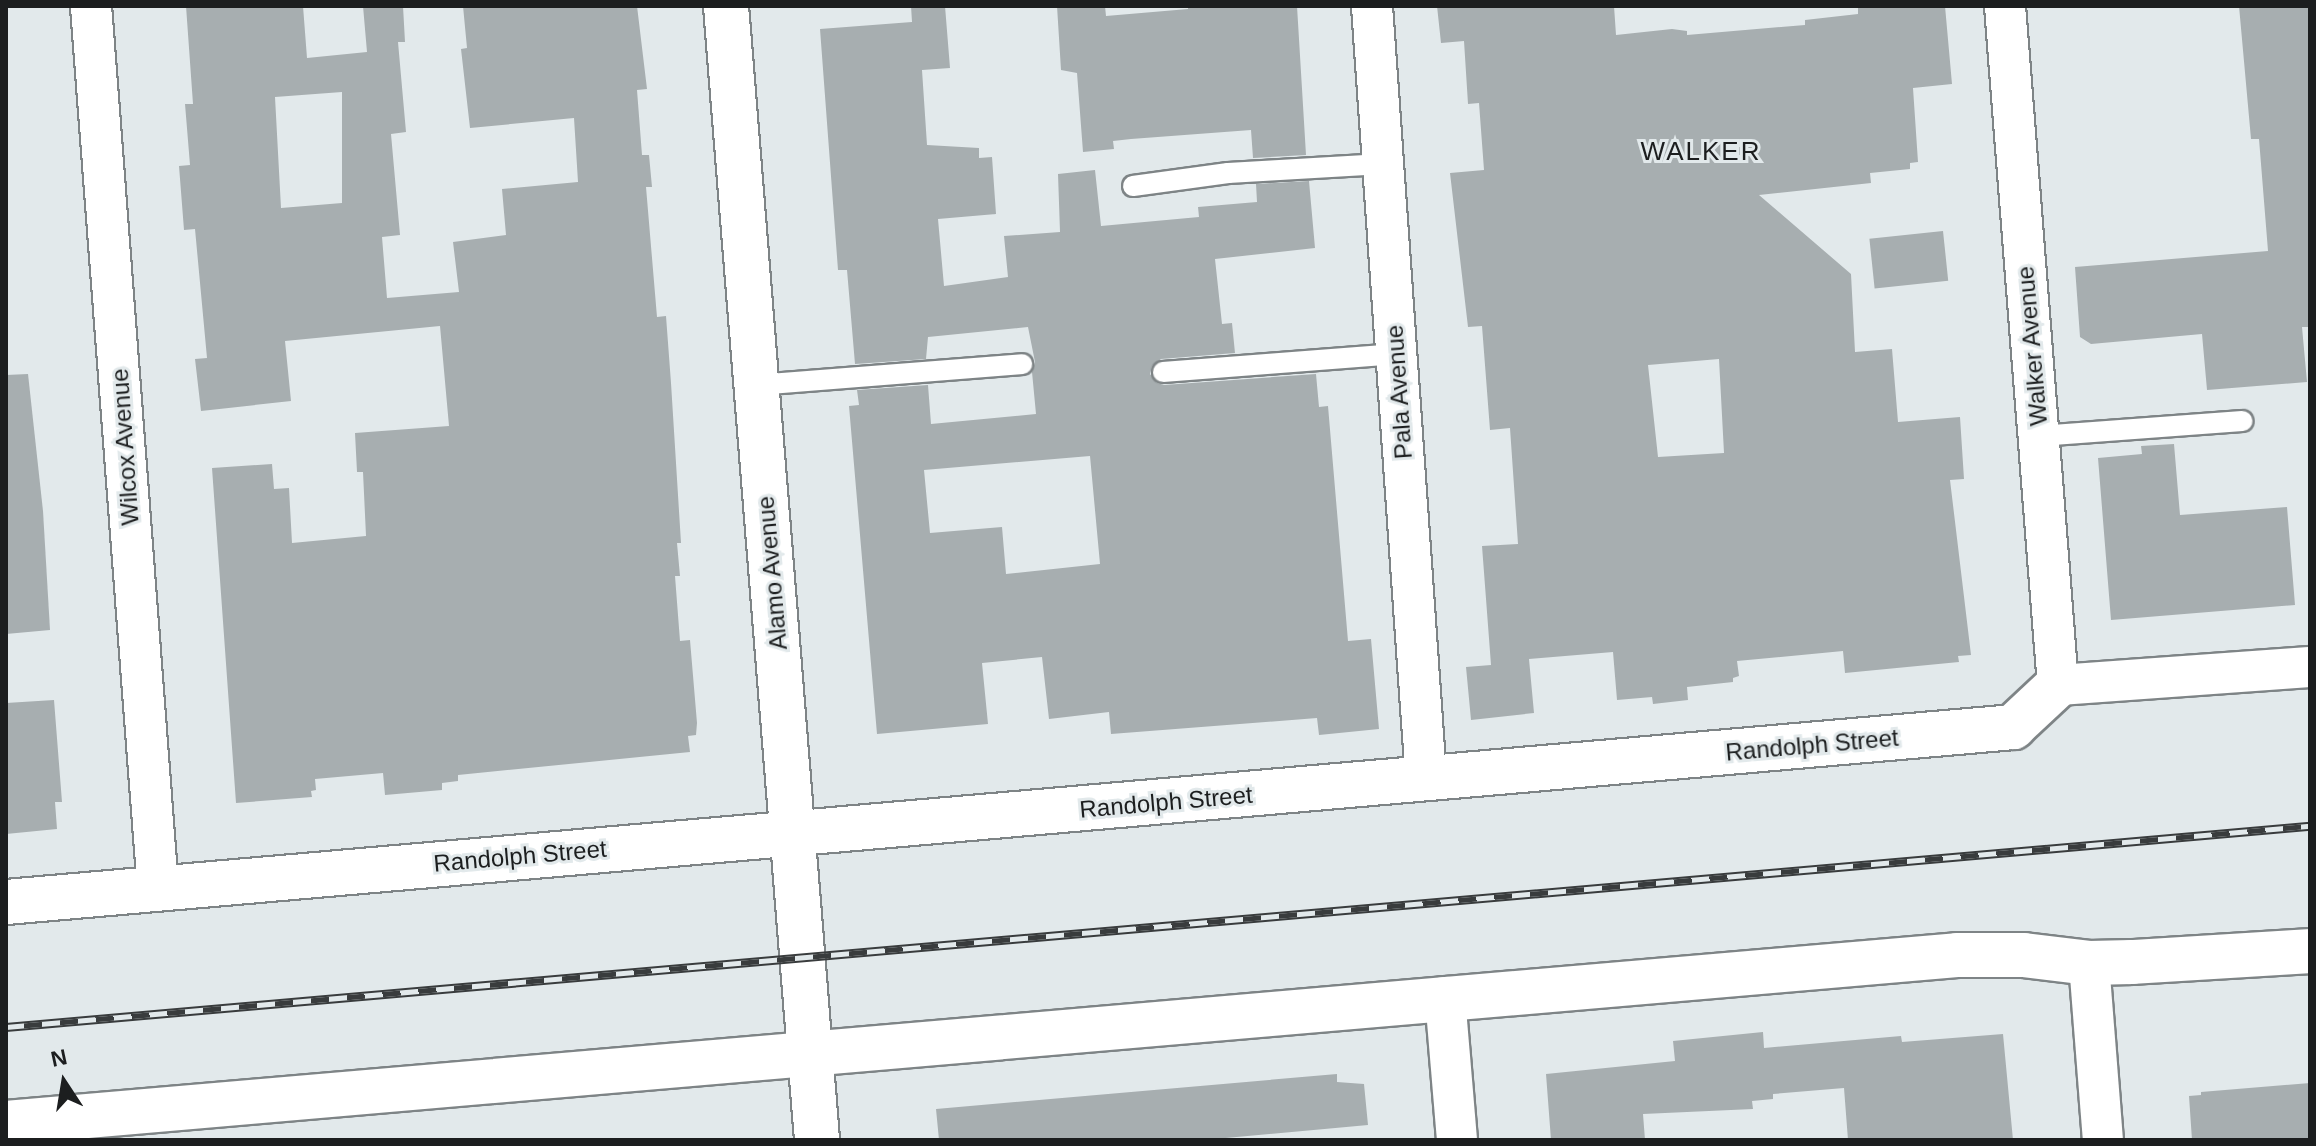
<!DOCTYPE html>
<style>
body{margin:0}
#map{position:relative;width:2316px;height:1146px;overflow:hidden;background:#e2e9eb;font-family:Helvetica,sans-serif}
div>[style]{position:absolute}
.building>*{inset:0;background:#a7aeb0;transform-origin:0 0}
.roads{filter:drop-shadow(2px 0 #7e8486) drop-shadow(-2px 0 #7e8486) drop-shadow(0 2px #7e8486) drop-shadow(0 -2px #7e8486)}
.lane>*{height:20px;margin:-10px;padding:0 10px;transform-origin:10px;border-radius:10px;background:#fff}
.street>*{height:40px;margin:-20px;padding:0 20px;transform-origin:20px;border-radius:20px;background:#fff}
.secondary>*{height:44px;margin:-22px;padding:0 22px;transform-origin:22px;border-radius:22px;background:#fff}
.rail>*{height:9px;margin-top:-4.5px;transform-origin:0;background:repeating-linear-gradient(90deg,#e2e9eb 0 18px,#393c3d 0 36px);box-sizing:border-box;border-block:2px solid #393c3d}
span{translate:-50% -50%;white-space:nowrap;text-align:center;line-height:1.15;-webkit-text-stroke:6px #e2e9eb;paint-order:stroke}
.street-label{font-size:24px;color:#1c1e1f}
.neighbourhood-label{font-size:26px;color:#1c1e1f;letter-spacing:2px}
.frame{position:absolute;inset:0;border:8px solid #1c1e1f;pointer-events:none}
.north{position:absolute;left:24px;top:1042px;width:80px;height:80px;-webkit-text-stroke:6px #e2e9eb;paint-order:stroke;rotate:348deg;font-size:22px;font-weight:700;line-height:32px;text-align:center;color:#1c1e1f}
.north::after{content:'';display:block;margin:auto;width:28px;height:36px;background:#1c1e1f;clip-path:polygon(50% 0,100% 100%,50% 72%,0 100%)}
</style>
<div id="map">
<div class="building">
<div style="clip-path:polygon(evenodd,186px 6px,303px 6px,307px 58px,367px 52px,363px 6px,403px 6px,405px 42px,398px 42px,406px 132px,391px 134px,400px 235px,382px 237px,387px 298px,459px 292px,453px 242px,506px 235px,502px 189px,578px 182px,574px 118px,470px 128px,461px 49px,467px 48px,463px 6px,637px 6px,647px 89px,637px 90px,642px 155px,649px 155px,652px 187px,646px 187px,657px 317px,666px 316px,671px 383px,681px 543px,677px 543px,680px 576px,675px 576px,680px 641px,690px 640px,697px 723px,696px 735px,688px 736px,690px 752px,458px 775px,458px 781px,442px 783px,442px 790px,385px 795px,383px 773px,315px 779px,316px 790px,311px 791px,312px 797px,236px 803px,212px 468px,272px 464px,274px 489px,289px 488px,292px 543px,366px 536px,363px 472px,357px 472px,355px 433px,449px 426px,440px 326px,285px 341px,291px 401px,201px 411px,195px 359px,207px 358px,195px 229px,184px 230px,179px 166px,190px 165px,185px 104px,193px 104px,186px 6px,342px 92px,342px 203px,281px 208px,275px 97px,342px 92px)"></div>
<div style="clip-path:polygon(evenodd,911px 6px,945px 6px,950px 68px,922px 70px,927px 145px,979px 148px,979px 158px,992px 157px,996px 214px,938px 219px,944px 286px,1008px 277px,1004px 236px,1060px 232px,1058px 174px,1095px 170px,1101px 226px,1199px 217px,1198px 207px,1257px 202px,1256px 184px,1309px 181px,1315px 248px,1215px 259px,1222px 324px,1232px 323px,1235px 353px,1161px 359px,1152px 366px,1150px 374px,1157px 383px,1164px 385px,1316px 374px,1319px 407px,1328px 406px,1348px 641px,1371px 639px,1379px 729px,1319px 735px,1317px 718px,1111px 734px,1109px 712px,1049px 719px,1042px 657px,982px 663px,988px 724px,877px 734px,849px 406px,859px 405px,857px 390px,928px 385px,931px 424px,1036px 414px,1032px 372px,1035px 362px,1028px 327px,928px 337px,926px 359px,855px 364px,847px 270px,838px 270px,820px 29px,912px 22px,911px 6px,1090px 456px,1100px 564px,1006px 574px,1002px 527px,930px 533px,924px 470px,1090px 456px)"></div>
<div style="clip-path:polygon(1057px 6px,1105px 6px,1106px 16px,1188px 9px,1188px 6px,1297px 6px,1306px 155px,1253px 158px,1251px 130px,1131px 139px,1113px 141px,1114px 149px,1083px 152px,1077px 73px,1061px 70px)"></div>
<div style="clip-path:polygon(evenodd,1437px 6px,1614px 6px,1616px 35px,1672px 29px,1687px 31px,1687px 35px,1805px 25px,1805px 20px,1858px 14px,1858px 6px,1945px 6px,1952px 84px,1913px 88px,1918px 162px,1910px 163px,1910px 169px,1870px 173px,1871px 183px,1759px 195px,1851px 274px,1855px 352px,1892px 349px,1898px 422px,1960px 417px,1964px 479px,1950px 480px,1971px 655px,1958px 656px,1959px 662px,1845px 673px,1843px 651px,1737px 661px,1739px 676px,1733px 678px,1733px 682px,1687px 687px,1688px 700px,1653px 704px,1652px 697px,1617px 700px,1613px 652px,1529px 659px,1534px 713px,1471px 720px,1466px 667px,1491px 665px,1482px 546px,1518px 544px,1510px 428px,1490px 430px,1482px 326px,1468px 327px,1450px 173px,1484px 170px,1479px 103px,1468px 104px,1464px 41px,1441px 43px,1437px 6px,1719px 359px,1724px 453px,1658px 457px,1648px 365px,1719px 359px)"></div>
<div style="clip-path:polygon(2239px 6px,2310px 6px,2310px 327px,2302px 327px,2307px 382px,2207px 390px,2202px 334px,2091px 344px,2080px 337px,2075px 267px,2268px 251px,2259px 139px,2251px 139px)"></div>
<div style="left:1943px;top:231px;width:50px;height:74px;rotate:84deg"></div>
<div style="clip-path:polygon(28px 374px,43px 511px,50px 630px,6px 634px,6px 375px)"></div>
<div style="clip-path:polygon(2174px 444px,2180px 515px,2287px 507px,2295px 605px,2111px 620px,2098px 458px,2142px 454px,2141px 446px)"></div>
<div style="clip-path:polygon(54px 700px,62px 802px,55px 802px,57px 829px,6px 834px,6px 703px)"></div>
<div style="clip-path:polygon(1763px 1032px,1764px 1048px,1901px 1036px,1902px 1042px,2003px 1034px,2013px 1140px,1848px 1140px,1844px 1088px,1773px 1094px,1773px 1099px,1752px 1101px,1753px 1109px,1643px 1114px,1645px 1140px,1551px 1140px,1546px 1074px,1675px 1061px,1673px 1041px)"></div>
<div style="clip-path:polygon(1337px 1074px,1337px 1082px,1364px 1084px,1368px 1125px,1204px 1140px,939px 1140px,936px 1109px)"></div>
<div style="clip-path:polygon(2310px 1083px,2310px 1139px,2192px 1140px,2189px 1096px,2201px 1095px,2201px 1092px)"></div>
</div>
<div class="roads">
<div class="lane">
<div style="left:1133px;top:186px;width:96px;rotate:-7.8deg"></div>
<div style="left:1228px;top:173px;width:155px;rotate:-3.3deg"></div>
<div style="left:1163px;top:372px;width:234px;rotate:-4.4deg"></div>
<div style="left:757px;top:385px;width:266px;rotate:-4.5deg"></div>
<div style="left:2039px;top:436px;width:204px;rotate:-4.2deg"></div>
</div>
<div class="street">
<div style="left:91px;top:6px;width:885px;rotate:85.66deg"></div>
<div style="left:1372px;top:6px;width:774px;rotate:86deg"></div>
<div style="left:2005px;top:6px;width:681px;rotate:85.54deg"></div>
<div style="left:2058px;top:685px;width:253px;rotate:-4.1deg"></div>
<div style="left:2089px;top:963px;width:178px;rotate:85.5deg"></div>
<div style="left:1445px;top:997px;width:144px;rotate:85.2deg"></div>
</div>
<div class="secondary">
<div style="left:726px;top:6px;width:1138px;rotate:85.41deg"></div>
<div style="left:6px;top:902px;width:2015px;rotate:-4.98deg"></div>
<div style="left:2013px;top:727px;width:62px;rotate:-43deg"></div>
<div style="left:6px;top:1123px;width:1958px;rotate:-4.92deg"></div>
<div style="left:1957px;top:955px;width:67px"></div>
<div style="left:2024px;top:955px;width:65px;rotate:7deg"></div>
<div style="left:2089px;top:963px;width:43px;rotate:-1.3deg"></div>
<div style="left:2132px;top:962px;width:178px;rotate:-3.5deg"></div>
</div>
</div>
<div class="rail">
<div style="left:6px;top:1027px;width:2313px;rotate:-4.99deg"></div>
</div>
<div class="street-label">
<span style="left:2032px;top:346px;rotate:-95deg">Walker Avenue</span>
<span style="left:1399px;top:392px;rotate:-94deg">Pala Avenue</span>
<span style="left:125px;top:447px;rotate:-94deg">Wilcox Avenue</span>
<span style="left:772px;top:573px;rotate:-95deg">Alamo Avenue</span>
<span style="left:1812px;top:745px;rotate:-5deg">Randolph Street</span>
<span style="left:1166px;top:802px;rotate:-5deg">Randolph Street</span>
<span style="left:520px;top:856px;rotate:-5deg">Randolph Street</span>
</div>
<div class="neighbourhood-label">
<span style="left:1701px;top:152px">WALKER</span>
</div>
<div class="frame"></div>
<div class="north">N</div>
</div>
